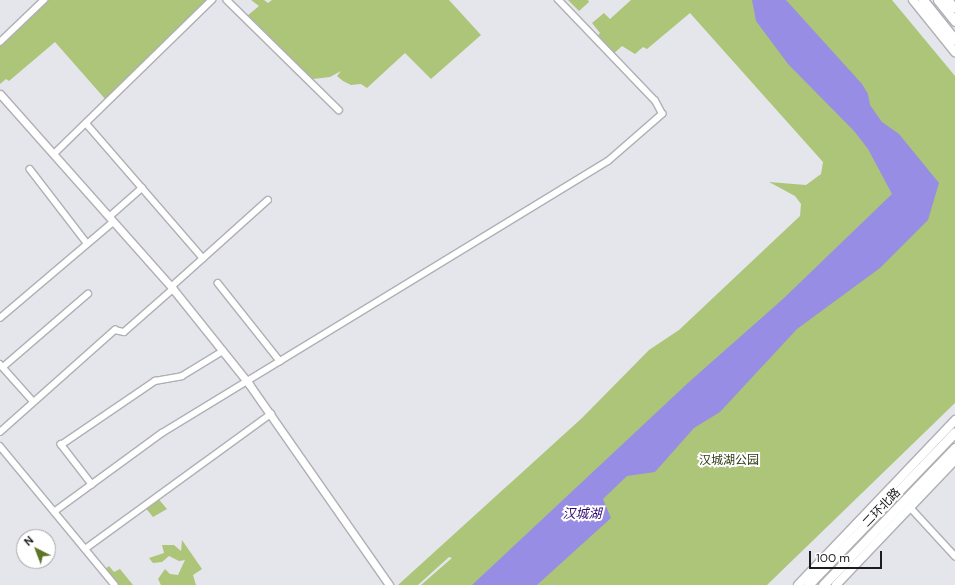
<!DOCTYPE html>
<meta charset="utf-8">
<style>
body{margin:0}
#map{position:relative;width:955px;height:585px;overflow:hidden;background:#e5e5ec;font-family:"DM Sans","Noto Sans SC",sans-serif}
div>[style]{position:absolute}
.green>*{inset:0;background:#acc579}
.water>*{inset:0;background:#988de5}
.roads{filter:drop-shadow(1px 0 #afafb5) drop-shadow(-1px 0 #afafb5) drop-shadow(0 1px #afafb5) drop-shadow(0 -1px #afafb5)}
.minor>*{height:5.5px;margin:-2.75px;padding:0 2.75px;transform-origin:2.75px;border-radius:2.75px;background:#fff}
.tertiary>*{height:7px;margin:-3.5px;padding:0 3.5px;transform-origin:3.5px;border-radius:3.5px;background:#fff}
.secondary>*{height:8px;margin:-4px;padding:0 4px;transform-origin:4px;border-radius:4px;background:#fff}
.trunk>*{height:9px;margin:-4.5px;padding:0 4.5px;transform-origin:4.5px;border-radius:4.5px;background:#fff}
span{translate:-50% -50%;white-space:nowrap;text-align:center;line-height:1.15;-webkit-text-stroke:4px #fff;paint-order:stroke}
.park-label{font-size:12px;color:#2e3a12}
.street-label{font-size:12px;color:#1c1c1e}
.water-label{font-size:13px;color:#300974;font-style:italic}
.north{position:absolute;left:16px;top:529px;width:40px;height:40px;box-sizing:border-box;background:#fff;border:1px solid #a4a4a5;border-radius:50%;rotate:318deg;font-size:11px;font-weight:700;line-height:16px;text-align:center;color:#1c1c1e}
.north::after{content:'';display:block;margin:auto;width:14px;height:18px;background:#5e7526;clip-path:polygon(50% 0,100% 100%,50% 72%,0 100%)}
.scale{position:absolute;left:809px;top:551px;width:73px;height:18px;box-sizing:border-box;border:2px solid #1c1c1e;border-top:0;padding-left:5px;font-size:12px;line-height:14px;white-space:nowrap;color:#1c1c1e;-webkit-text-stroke:3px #fff;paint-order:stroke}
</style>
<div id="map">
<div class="green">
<div style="clip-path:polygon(47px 0,208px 0,106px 100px,55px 42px,9px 81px,6px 79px,0 84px,0 44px)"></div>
<div style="clip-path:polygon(251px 0,264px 0,268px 3px,272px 0,449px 0,481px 35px,431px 79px,405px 53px,367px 88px,361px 84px,351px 85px,343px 81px,337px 76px,341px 71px,330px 77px,313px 79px,283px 54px,247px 16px,259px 6px)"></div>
<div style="clip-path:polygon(568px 0,588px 0,589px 2px,579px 11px)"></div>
<div style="clip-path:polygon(631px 0,892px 0,955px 76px,955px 403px,767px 585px,421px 585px,452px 558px,449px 557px,418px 585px,398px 585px,582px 418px,649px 350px,679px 330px,800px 216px,801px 204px,795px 196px,769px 182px,806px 185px,821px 174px,823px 162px,690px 13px,647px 49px,643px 47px,635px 54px,622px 46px,610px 57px,594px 41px,600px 33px,592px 23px,604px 13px,610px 19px)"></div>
<div style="clip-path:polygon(156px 496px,167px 509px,153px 517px,144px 506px)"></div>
<div style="clip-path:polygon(182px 540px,202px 569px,193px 575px,196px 585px,161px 585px,158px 579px,165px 569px,170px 574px,178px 575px,185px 560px,179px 561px,169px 556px,162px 562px,153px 563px,149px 558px,164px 553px,162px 545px,174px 545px,181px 551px)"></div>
<div style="clip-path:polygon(109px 566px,114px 572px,120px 569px,133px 585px,116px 585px,104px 570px)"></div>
</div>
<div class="water">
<div style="clip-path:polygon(752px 0,786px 0,862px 84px,868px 94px,870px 105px,882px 122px,899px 134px,939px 183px,928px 220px,880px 268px,797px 329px,720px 412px,694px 428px,655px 472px,627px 476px,603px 499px,611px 518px,537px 585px,472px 585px,689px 382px,784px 298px,892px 194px,868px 149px,854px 131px,788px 64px,756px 21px)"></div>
</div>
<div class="roads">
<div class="minor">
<div style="left:227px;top:0;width:157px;rotate:44.5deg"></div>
<div style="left:0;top:42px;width:61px;rotate:-43.7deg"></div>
<div style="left:86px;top:123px;width:179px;rotate:49.1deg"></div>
<div style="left:54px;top:154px;width:221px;rotate:-44.3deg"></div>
<div style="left:30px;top:169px;width:93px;rotate:52.4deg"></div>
<div style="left:109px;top:217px;width:44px;rotate:-41.3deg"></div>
<div style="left:218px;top:283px;width:100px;rotate:51.5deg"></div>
<div style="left:171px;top:287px;width:130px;rotate:-41.9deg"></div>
<div style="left:0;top:318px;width:148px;rotate:-40.3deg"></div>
<div style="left:0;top:364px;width:50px;rotate:48.3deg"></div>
<div style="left:3px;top:367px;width:112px;rotate:-40.7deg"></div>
<div style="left:0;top:432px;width:154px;rotate:-41.6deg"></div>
<div style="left:115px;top:330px;width:9px;rotate:13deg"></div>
<div style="left:124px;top:332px;width:65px;rotate:-41.3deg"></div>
<div style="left:0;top:446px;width:180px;rotate:50.4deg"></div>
<div style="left:92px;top:485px;width:51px;rotate:-127.8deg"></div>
<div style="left:61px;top:445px;width:114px;rotate:-34.2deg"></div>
<div style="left:155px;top:381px;width:27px;rotate:-10deg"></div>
<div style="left:182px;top:376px;width:48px;rotate:-31.4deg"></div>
<div style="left:910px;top:507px;width:67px;rotate:47.4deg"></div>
<div style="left:54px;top:512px;width:134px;rotate:-36.2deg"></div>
<div style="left:162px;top:433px;width:522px;rotate:-31.38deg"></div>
<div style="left:608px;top:161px;width:72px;rotate:-41deg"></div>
<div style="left:662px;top:114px;width:15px;rotate:-118deg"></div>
<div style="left:655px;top:101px;width:140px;rotate:-133.8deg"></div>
<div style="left:85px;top:549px;width:230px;rotate:-36deg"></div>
</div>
<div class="tertiary">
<div style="left:0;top:94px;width:261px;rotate:48.4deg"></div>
<div style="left:173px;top:289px;width:122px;rotate:51.3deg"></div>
<div style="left:249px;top:384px;width:245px;rotate:55.1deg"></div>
</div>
<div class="secondary">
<div style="left:913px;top:0;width:67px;rotate:51.1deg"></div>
<div style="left:948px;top:0;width:11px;rotate:49deg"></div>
<div style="left:798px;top:585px;width:228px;rotate:-46.4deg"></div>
<div style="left:836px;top:585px;width:173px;rotate:-46.4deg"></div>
</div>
<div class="trunk">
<div style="left:923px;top:0;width:51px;rotate:51.3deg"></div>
<div style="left:938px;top:0;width:27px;rotate:51deg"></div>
<div style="left:808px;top:585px;width:212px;rotate:-46.1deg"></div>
<div style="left:823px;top:585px;width:190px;rotate:-46.1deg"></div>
</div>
</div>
<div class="park-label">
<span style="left:729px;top:461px">汉城湖公园</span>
</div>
<div class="street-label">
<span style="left:882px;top:508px;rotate:-46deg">二环北路</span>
</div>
<div class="water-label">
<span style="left:582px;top:514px">汉城湖</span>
</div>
<div class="north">N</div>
<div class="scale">100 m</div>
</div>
